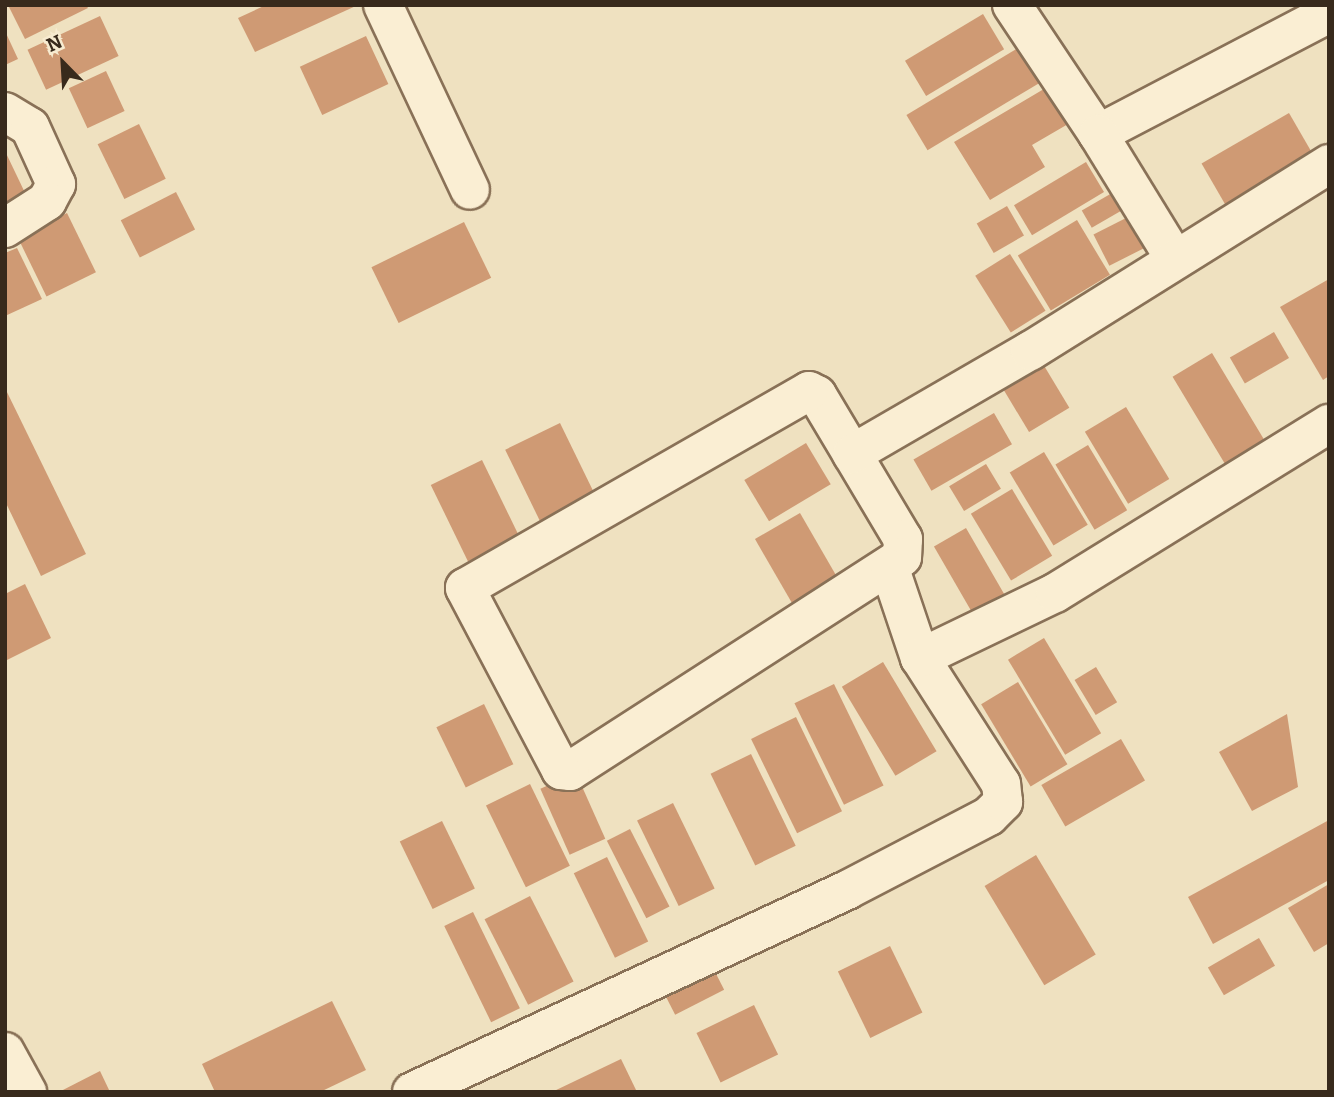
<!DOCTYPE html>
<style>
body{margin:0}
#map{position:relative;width:1334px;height:1097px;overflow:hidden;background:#efe1c0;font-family:Bitter,serif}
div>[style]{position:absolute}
.building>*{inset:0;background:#cf9a74;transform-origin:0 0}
.roads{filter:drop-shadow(2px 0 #897157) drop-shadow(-2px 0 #897157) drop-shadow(0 2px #897157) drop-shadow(0 -2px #897157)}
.minor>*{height:38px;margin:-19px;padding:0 19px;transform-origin:19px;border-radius:19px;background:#faeed3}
span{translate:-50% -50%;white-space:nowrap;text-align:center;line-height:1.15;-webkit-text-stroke:5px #f7ebd0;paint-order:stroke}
.frame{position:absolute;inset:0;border:7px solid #382a1c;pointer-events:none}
.north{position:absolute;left:28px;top:28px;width:70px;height:70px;-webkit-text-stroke:5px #f7ebd0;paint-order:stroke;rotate:336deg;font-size:19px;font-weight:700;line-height:28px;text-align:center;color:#382a1c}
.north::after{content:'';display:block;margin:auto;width:24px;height:32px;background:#382a1c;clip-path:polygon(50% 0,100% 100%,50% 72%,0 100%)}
</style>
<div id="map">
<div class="building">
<div style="clip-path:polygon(8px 5px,86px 5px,88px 8px,25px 39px)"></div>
<div style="clip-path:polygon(266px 5px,358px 5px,255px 52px,238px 18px)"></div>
<div style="left:983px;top:14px;width:41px;height:91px;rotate:59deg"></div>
<div style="left:100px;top:16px;width:44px;height:80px;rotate:65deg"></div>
<div style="clip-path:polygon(5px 31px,18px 59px,5px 65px)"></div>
<div style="left:366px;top:36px;width:53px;height:73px;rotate:65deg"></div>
<div style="left:1023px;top:45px;width:41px;height:136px;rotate:59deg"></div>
<div style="left:106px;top:71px;width:44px;height:41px;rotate:65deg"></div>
<div style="clip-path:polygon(1054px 83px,1075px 120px,1032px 145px,1045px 167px,990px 200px,954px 142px)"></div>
<div style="left:1289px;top:113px;width:48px;height:101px;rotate:60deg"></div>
<div style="left:139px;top:124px;width:61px;height:46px;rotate:64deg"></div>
<div style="clip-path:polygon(5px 151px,27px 197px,5px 208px)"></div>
<div style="left:1086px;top:162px;width:35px;height:84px;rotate:59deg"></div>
<div style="left:1119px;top:189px;width:20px;height:43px;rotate:60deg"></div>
<div style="left:176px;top:192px;width:42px;height:62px;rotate:63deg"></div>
<div style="left:1007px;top:206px;width:34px;height:35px;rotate:60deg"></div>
<div style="left:67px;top:213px;width:66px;height:55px;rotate:64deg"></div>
<div style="left:1130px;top:216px;width:35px;height:41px;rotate:63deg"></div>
<div style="left:1077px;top:220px;width:64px;height:69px;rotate:59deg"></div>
<div style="left:464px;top:222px;width:62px;height:103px;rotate:64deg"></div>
<div style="clip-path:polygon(17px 248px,42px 299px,5px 316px,5px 253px)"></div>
<div style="left:1010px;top:254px;width:67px;height:41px;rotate:58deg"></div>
<div style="clip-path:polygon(1329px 279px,1329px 376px,1323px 380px,1280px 307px)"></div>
<div style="left:1274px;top:332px;width:30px;height:51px;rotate:60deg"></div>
<div style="left:1212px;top:353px;width:108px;height:46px;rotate:59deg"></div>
<div style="left:1040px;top:359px;width:57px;height:47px;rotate:59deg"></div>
<div style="clip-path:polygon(5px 388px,86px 554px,41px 576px,5px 501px)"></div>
<div style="left:1126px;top:407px;width:84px;height:48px;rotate:59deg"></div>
<div style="left:994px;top:413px;width:36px;height:93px;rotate:60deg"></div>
<div style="left:560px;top:423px;width:84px;height:61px;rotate:64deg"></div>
<div style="left:806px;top:443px;width:48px;height:72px;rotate:59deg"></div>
<div style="left:1088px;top:445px;width:76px;height:38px;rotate:59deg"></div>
<div style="left:1044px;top:452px;width:85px;height:40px;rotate:59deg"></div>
<div style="left:482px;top:460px;width:85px;height:57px;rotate:64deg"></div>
<div style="left:986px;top:464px;width:29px;height:43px;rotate:59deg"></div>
<div style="left:1012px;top:489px;width:78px;height:48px;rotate:59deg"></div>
<div style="left:800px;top:513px;width:85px;height:52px;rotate:60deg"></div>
<div style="left:966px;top:528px;width:78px;height:37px;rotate:60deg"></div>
<div style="clip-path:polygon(25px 584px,51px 638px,5px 661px,5px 594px)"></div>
<div style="left:1044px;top:638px;width:111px;height:42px;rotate:59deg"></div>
<div style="left:883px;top:662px;width:104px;height:48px;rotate:59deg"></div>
<div style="left:1096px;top:667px;width:41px;height:25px;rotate:59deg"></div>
<div style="left:1018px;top:682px;width:96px;height:43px;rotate:59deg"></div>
<div style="left:834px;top:684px;width:113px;height:44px;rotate:64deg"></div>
<div style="left:484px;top:704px;width:67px;height:53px;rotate:64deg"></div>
<div style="clip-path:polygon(1287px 714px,1298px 787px,1252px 811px,1219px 752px)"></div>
<div style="left:796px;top:717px;width:105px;height:50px;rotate:64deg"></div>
<div style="left:1121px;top:739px;width:48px;height:92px;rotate:60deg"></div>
<div style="left:751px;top:754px;width:102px;height:45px;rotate:64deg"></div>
<div style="left:576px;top:773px;width:72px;height:39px;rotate:66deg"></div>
<div style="left:530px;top:784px;width:91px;height:49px;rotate:64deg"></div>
<div style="left:673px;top:803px;width:95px;height:40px;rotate:64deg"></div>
<div style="clip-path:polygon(1329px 820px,1329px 880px,1213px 944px,1188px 897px)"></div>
<div style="left:442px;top:821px;width:75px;height:47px;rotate:64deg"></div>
<div style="left:630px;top:829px;width:87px;height:26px;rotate:63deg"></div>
<div style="left:1036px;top:855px;width:116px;height:60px;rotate:59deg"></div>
<div style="left:607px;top:857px;width:94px;height:37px;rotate:64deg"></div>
<div style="clip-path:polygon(1329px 884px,1329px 943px,1314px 952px,1288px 908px)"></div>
<div style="left:530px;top:896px;width:96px;height:51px;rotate:63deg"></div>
<div style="left:473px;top:912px;width:107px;height:32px;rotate:64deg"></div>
<div style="left:1259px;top:938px;width:32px;height:59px;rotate:60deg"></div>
<div style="left:890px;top:946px;width:74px;height:58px;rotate:64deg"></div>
<div style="left:711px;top:964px;width:29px;height:55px;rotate:63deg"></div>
<div style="clip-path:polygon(332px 1001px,366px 1070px,320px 1092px,215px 1092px,202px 1064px)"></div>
<div style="left:754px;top:1005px;width:55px;height:64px;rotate:64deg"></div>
<div style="clip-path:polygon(621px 1059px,637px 1092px,552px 1092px)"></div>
<div style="clip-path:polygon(100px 1071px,110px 1092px,59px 1092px)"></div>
</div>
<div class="roads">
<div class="minor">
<div style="left:383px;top:5px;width:204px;rotate:64.8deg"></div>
<div style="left:1012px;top:5px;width:155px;rotate:56.3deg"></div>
<div style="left:1098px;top:134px;width:261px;rotate:-27.6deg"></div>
<div style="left:5px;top:112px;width:29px;rotate:31deg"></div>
<div style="left:30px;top:127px;width:63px;rotate:65.5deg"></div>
<div style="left:56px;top:184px;width:19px;rotate:118deg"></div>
<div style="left:47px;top:201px;width:50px;rotate:147.3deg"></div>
<div style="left:1098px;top:134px;width:147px;rotate:58.4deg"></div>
<div style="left:809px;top:391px;width:9px;rotate:27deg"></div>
<div style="left:817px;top:395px;width:168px;rotate:59.2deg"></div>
<div style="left:903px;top:539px;width:18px;rotate:93deg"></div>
<div style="left:902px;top:557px;width:395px;rotate:147.2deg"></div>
<div style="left:570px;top:771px;width:9px;rotate:-174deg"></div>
<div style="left:561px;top:770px;width:206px;rotate:-117.8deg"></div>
<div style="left:465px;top:588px;width:396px;rotate:-29.8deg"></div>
<div style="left:852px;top:454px;width:206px;rotate:-30.1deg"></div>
<div style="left:1030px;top:351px;width:353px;rotate:-32deg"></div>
<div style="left:890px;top:569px;width:94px;rotate:71.4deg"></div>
<div style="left:5px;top:1052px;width:46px;rotate:61.2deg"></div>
<div style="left:412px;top:1092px;width:480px;rotate:-24.9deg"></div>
<div style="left:847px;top:890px;width:160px;rotate:-27.5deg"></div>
<div style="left:989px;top:816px;width:20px;rotate:-45deg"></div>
<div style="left:1003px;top:802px;width:18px;rotate:-96deg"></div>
<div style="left:1001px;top:784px;width:150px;rotate:-122.7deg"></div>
<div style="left:920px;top:658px;width:150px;rotate:-25.7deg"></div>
<div style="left:1055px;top:593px;width:322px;rotate:-31.7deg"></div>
</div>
</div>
<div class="frame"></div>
<div class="north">N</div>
</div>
